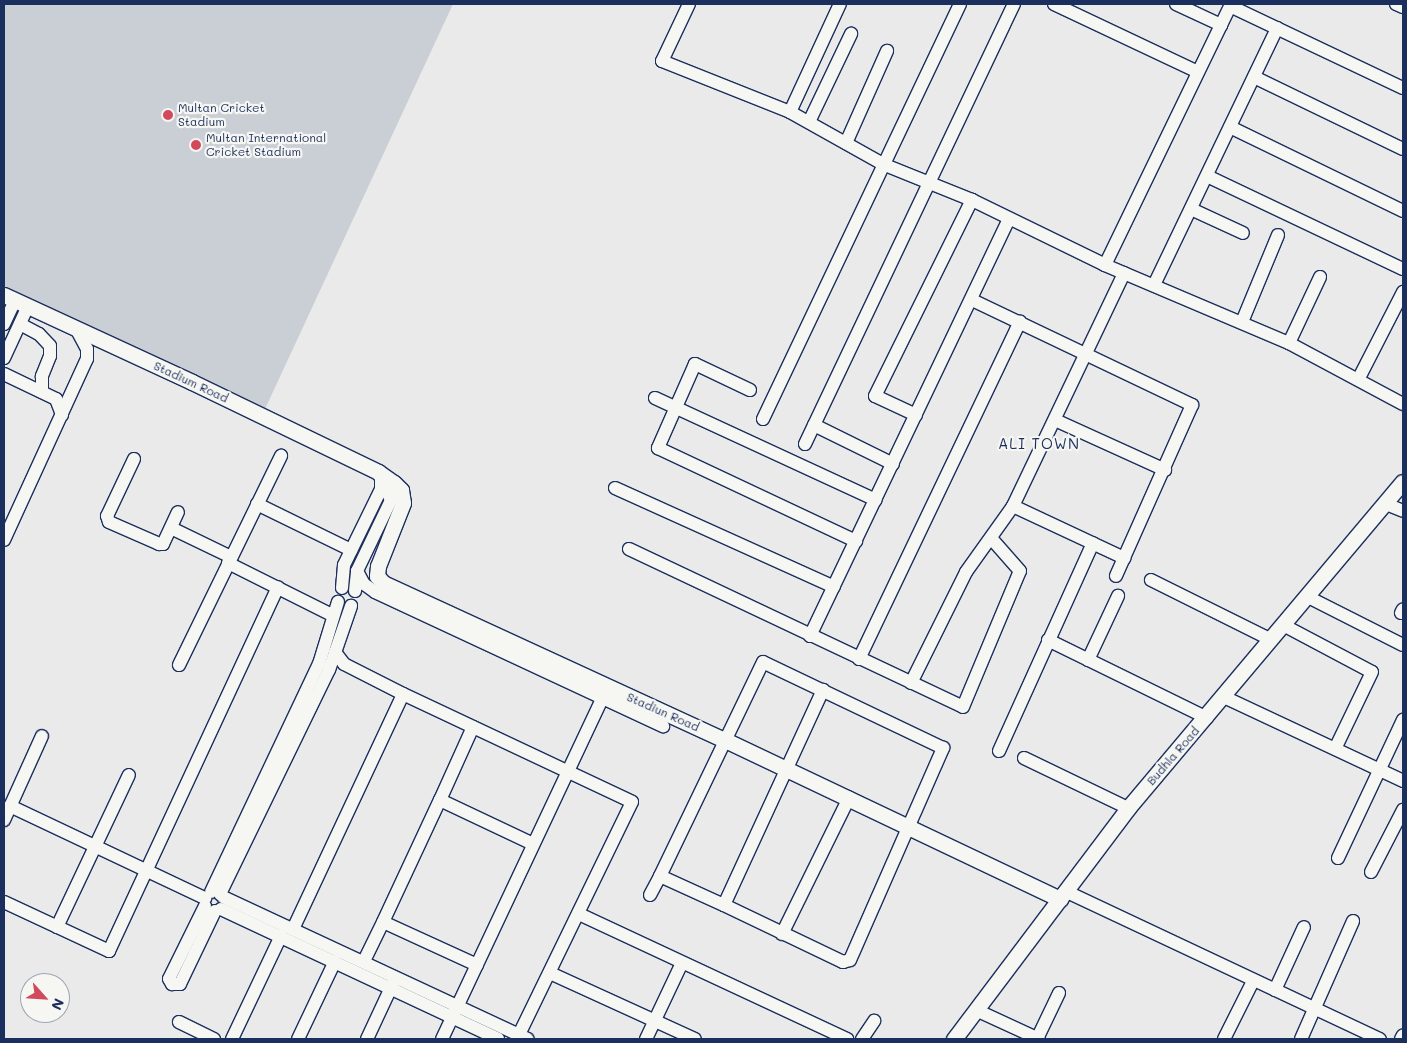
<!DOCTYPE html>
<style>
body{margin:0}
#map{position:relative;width:1407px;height:1043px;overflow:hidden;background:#e9eae9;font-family:Mali,sans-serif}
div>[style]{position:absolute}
.green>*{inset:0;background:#caced5}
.roads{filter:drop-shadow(1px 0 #1b2f5e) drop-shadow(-1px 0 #1b2f5e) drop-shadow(0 1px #1b2f5e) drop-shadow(0 -1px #1b2f5e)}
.minor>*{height:12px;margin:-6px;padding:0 6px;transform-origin:6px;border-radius:6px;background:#f6f6f2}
.major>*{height:15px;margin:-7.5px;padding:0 7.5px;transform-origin:7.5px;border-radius:7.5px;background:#f6f6f2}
.dots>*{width:14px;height:14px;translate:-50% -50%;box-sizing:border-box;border:2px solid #f6f6f2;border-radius:50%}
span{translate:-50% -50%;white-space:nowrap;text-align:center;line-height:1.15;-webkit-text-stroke:4.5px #f6f6f2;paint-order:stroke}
.poi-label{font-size:12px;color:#1b2f5e}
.left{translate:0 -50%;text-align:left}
.street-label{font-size:12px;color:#1b2f5e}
.quarter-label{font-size:15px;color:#1b2f5e;letter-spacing:1px}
.frame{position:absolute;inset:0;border:5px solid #1b2f5e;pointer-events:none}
.north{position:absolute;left:20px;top:973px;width:50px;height:50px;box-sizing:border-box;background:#f6f6f2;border:1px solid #9ea6b7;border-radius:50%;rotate:116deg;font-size:14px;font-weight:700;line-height:20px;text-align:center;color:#1b2f5e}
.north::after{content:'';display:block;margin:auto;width:18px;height:22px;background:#d1495b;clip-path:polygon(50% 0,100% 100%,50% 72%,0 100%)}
</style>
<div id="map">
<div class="green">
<div style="clip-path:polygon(4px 4px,453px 4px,265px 409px,4px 286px)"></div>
</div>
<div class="roads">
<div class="minor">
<div style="left:689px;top:4px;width:63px;rotate:115.3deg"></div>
<div style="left:662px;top:61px;width:138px;rotate:21.7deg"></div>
<div style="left:790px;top:112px;width:109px;rotate:29.2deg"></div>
<div style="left:885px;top:165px;width:94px;rotate:21.9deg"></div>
<div style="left:972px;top:200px;width:148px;rotate:26deg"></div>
<div style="left:1105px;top:265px;width:200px;rotate:23deg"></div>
<div style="left:1289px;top:343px;width:129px;rotate:28.2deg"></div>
<div style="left:1054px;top:4px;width:159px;rotate:25.3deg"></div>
<div style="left:1176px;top:4px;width:50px;rotate:25deg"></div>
<div style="left:1396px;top:4px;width:8px;rotate:23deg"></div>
<div style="left:1230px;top:6px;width:191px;rotate:25.4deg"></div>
<div style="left:1254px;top:77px;width:165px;rotate:25.8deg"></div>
<div style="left:790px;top:112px;width:119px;rotate:-65.2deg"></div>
<div style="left:809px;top:122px;width:98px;rotate:-64.5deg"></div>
<div style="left:1230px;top:127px;width:192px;rotate:25.9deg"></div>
<div style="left:846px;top:143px;width:101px;rotate:-66deg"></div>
<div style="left:1207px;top:176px;width:217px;rotate:25.4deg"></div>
<div style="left:1191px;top:209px;width:57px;rotate:24.8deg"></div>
<div style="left:1105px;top:265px;width:290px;rotate:-64.2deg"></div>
<div style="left:1154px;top:285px;width:285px;rotate:-64.4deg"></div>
<div style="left:972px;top:300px;width:244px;rotate:25.5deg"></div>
<div style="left:1192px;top:405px;width:187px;rotate:114deg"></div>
<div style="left:1242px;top:322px;width:94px;rotate:-67.5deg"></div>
<div style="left:4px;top:324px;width:26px;rotate:-65deg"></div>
<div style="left:20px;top:324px;width:21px;rotate:28deg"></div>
<div style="left:39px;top:334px;width:16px;rotate:47deg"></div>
<div style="left:50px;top:346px;width:10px;rotate:90deg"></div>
<div style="left:50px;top:356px;width:22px;rotate:112deg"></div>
<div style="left:42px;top:376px;width:16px;rotate:90deg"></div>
<div style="left:1289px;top:343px;width:73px;rotate:-64.8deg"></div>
<div style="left:4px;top:358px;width:57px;rotate:-65.2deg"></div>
<div style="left:4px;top:374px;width:58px;rotate:25.7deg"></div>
<div style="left:56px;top:399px;width:17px;rotate:69deg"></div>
<div style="left:1359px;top:378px;width:97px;rotate:-62.9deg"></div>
<div style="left:750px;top:390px;width:61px;rotate:-154.7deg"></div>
<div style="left:695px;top:364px;width:92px;rotate:113.8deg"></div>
<div style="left:658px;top:448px;width:219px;rotate:25.2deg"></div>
<div style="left:655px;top:398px;width:243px;rotate:24.8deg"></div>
<div style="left:916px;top:415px;width:45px;rotate:-155.1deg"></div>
<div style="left:875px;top:396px;width:219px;rotate:-63.7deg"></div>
<div style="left:763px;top:419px;width:459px;rotate:-64.6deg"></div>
<div style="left:1055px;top:420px;width:121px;rotate:24.4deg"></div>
<div style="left:814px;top:425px;width:88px;rotate:26.3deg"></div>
<div style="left:805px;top:444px;width:487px;rotate:-64.6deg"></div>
<div style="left:134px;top:459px;width:63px;rotate:115.3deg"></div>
<div style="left:107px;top:516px;width:6px;rotate:72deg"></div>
<div style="left:109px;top:522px;width:55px;rotate:23.7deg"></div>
<div style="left:159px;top:544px;width:4px"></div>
<div style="left:163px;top:544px;width:35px;rotate:-65deg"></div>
<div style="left:615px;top:488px;width:240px;rotate:24.3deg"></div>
<div style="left:257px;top:504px;width:105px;rotate:26.1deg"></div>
<div style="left:1386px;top:504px;width:18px;rotate:22deg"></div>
<div style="left:1013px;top:506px;width:123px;rotate:25.1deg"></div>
<div style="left:171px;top:528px;width:67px;rotate:25.8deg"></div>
<div style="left:4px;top:540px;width:199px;rotate:-65.4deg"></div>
<div style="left:87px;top:359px;width:10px;rotate:-90deg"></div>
<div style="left:87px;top:349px;width:24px;rotate:-118deg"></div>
<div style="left:629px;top:549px;width:369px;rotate:25.3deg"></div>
<div style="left:963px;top:707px;width:147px;rotate:-67.3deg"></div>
<div style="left:1020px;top:571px;width:44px;rotate:-131.3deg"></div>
<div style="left:228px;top:563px;width:116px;rotate:26.6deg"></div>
<div style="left:357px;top:571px;width:15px;rotate:62deg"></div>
<div style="left:364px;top:584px;width:14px;rotate:36deg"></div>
<div style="left:375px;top:592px;width:318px;rotate:25deg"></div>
<div style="left:1151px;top:580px;width:135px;rotate:26.4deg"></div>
<div style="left:342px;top:588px;width:23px;rotate:-85deg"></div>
<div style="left:344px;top:565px;width:85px;rotate:-64deg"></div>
<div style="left:381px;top:489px;width:10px;rotate:-90deg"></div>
<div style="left:355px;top:591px;width:20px;rotate:-84deg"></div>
<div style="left:357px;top:571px;width:79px;rotate:-64.4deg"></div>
<div style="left:391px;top:500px;width:29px;rotate:-115deg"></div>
<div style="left:1308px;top:597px;width:106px;rotate:26.8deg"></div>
<div style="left:1401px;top:613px;width:4px;rotate:-63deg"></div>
<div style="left:1285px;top:626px;width:98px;rotate:27.9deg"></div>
<div style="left:1372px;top:672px;width:85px;rotate:115.7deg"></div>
<div style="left:810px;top:636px;width:462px;rotate:-64.5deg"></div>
<div style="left:1048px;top:640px;width:177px;rotate:26.1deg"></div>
<div style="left:335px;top:652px;width:15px;rotate:53deg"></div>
<div style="left:344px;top:664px;width:66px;rotate:27deg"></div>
<div style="left:403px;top:694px;width:253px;rotate:25.2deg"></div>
<div style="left:632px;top:802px;width:259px;rotate:115.9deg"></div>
<div style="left:859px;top:659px;width:374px;rotate:-64.5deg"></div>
<div style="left:1088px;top:660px;width:71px;rotate:-64.9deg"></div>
<div style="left:179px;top:665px;width:233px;rotate:-64deg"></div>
<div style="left:911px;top:683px;width:124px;rotate:-63.6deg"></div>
<div style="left:966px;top:572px;width:81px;rotate:-54.5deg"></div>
<div style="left:1013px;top:506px;width:258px;rotate:-64.5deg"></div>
<div style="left:1224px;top:697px;width:198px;rotate:25.1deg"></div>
<div style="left:999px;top:751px;width:228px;rotate:-65.7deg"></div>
<div style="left:1024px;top:758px;width:115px;rotate:25.7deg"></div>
<div style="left:440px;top:800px;width:80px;rotate:-65.7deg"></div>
<div style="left:10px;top:806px;width:216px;rotate:25.3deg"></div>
<div style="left:4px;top:820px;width:92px;rotate:-65.7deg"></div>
<div style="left:1338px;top:858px;width:153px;rotate:-64.8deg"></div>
<div style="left:1371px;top:872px;width:70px;rotate:-62.7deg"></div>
<div style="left:1065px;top:891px;width:348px;rotate:25.2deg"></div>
<div style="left:211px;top:892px;width:252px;rotate:-64.7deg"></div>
<div style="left:319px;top:664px;width:65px;rotate:-73deg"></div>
<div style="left:220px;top:894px;width:249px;rotate:-64.1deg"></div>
<div style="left:329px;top:670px;width:68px;rotate:-71deg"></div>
<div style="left:650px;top:895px;width:21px;rotate:-62deg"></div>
<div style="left:223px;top:897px;width:336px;rotate:25deg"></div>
<div style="left:4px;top:902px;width:116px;rotate:25deg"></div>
<div style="left:109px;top:951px;width:401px;rotate:-65.1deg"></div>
<div style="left:724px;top:905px;width:132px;rotate:25.6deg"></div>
<div style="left:843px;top:962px;width:7px;rotate:-16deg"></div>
<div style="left:850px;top:960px;width:232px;rotate:-66.3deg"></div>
<div style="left:943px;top:748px;width:199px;rotate:-154.5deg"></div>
<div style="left:763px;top:662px;width:237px;rotate:115.7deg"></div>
<div style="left:660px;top:876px;width:70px;rotate:24.4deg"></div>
<div style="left:724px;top:905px;width:237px;rotate:-65.3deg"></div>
<div style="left:205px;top:906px;width:81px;rotate:116.3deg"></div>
<div style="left:169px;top:979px;width:6px;rotate:59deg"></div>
<div style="left:172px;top:984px;width:8px"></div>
<div style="left:180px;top:984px;width:81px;rotate:-64.4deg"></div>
<div style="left:221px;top:909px;width:306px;rotate:25.1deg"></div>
<div style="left:579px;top:914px;width:296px;rotate:25deg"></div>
<div style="left:57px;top:927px;width:168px;rotate:-64.7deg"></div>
<div style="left:294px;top:927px;width:257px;rotate:-64.9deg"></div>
<div style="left:782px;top:934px;width:152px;rotate:-63.8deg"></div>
<div style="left:364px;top:961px;width:43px;rotate:-64deg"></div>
<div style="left:477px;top:965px;width:103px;rotate:-155.4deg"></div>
<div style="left:383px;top:922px;width:135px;rotate:-65deg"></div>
<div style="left:440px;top:800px;width:103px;rotate:25.3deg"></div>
<div style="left:550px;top:973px;width:159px;rotate:24.5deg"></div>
<div style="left:1275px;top:990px;width:69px;rotate:-65.3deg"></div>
<div style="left:976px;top:1010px;width:69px;rotate:24.7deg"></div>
<div style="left:179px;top:1022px;width:39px;rotate:26deg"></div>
<div style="left:232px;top:1039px;width:114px;rotate:-64.6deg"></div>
<div style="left:298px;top:1039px;width:86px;rotate:-64.6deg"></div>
<div style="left:367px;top:1039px;width:64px;rotate:-65deg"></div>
<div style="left:442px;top:1039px;width:378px;rotate:-64.8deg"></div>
<div style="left:646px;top:1039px;width:84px;rotate:-64.7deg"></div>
<div style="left:862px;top:1039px;width:22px;rotate:-56deg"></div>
<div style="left:1037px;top:1039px;width:51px;rotate:-64.4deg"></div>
<div style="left:1224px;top:1039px;width:65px;rotate:-63.4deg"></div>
<div style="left:1301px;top:1039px;width:129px;rotate:-66.2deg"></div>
<div style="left:1401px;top:1039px;width:4px;rotate:-63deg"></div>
</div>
<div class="major">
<div style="left:4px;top:295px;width:207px;rotate:24.8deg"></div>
<div style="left:192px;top:382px;width:207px;rotate:25.8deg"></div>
<div style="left:378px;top:472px;width:19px;rotate:35deg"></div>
<div style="left:394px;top:483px;width:10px;rotate:45deg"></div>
<div style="left:401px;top:490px;width:13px;rotate:81deg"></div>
<div style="left:403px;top:503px;width:68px;rotate:111.6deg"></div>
<div style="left:378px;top:566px;width:10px;rotate:96deg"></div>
<div style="left:377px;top:576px;width:9px;rotate:49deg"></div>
<div style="left:383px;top:583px;width:376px;rotate:24.7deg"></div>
<div style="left:725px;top:740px;width:371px;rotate:25.4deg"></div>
<div style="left:954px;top:1039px;width:289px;rotate:-53deg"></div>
<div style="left:1128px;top:808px;width:426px;rotate:-49.9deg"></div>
</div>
</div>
<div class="dots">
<div style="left:168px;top:115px;background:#d1495b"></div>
<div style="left:196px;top:145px;background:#d1495b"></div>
</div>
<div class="poi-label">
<span class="left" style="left:178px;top:115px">Multan Cricket<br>Stadium</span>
<span class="left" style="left:206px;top:145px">Multan International<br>Cricket Stadium</span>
</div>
<div class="street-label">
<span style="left:191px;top:382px;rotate:25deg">Stadium Road</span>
<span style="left:663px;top:712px;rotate:24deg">Stadiun Road</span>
<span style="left:1173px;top:756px;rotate:-49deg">Budhla Road</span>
</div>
<div class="quarter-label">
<span style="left:1039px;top:444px">ALI TOWN</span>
</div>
<div class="frame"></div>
<div class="north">N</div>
</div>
